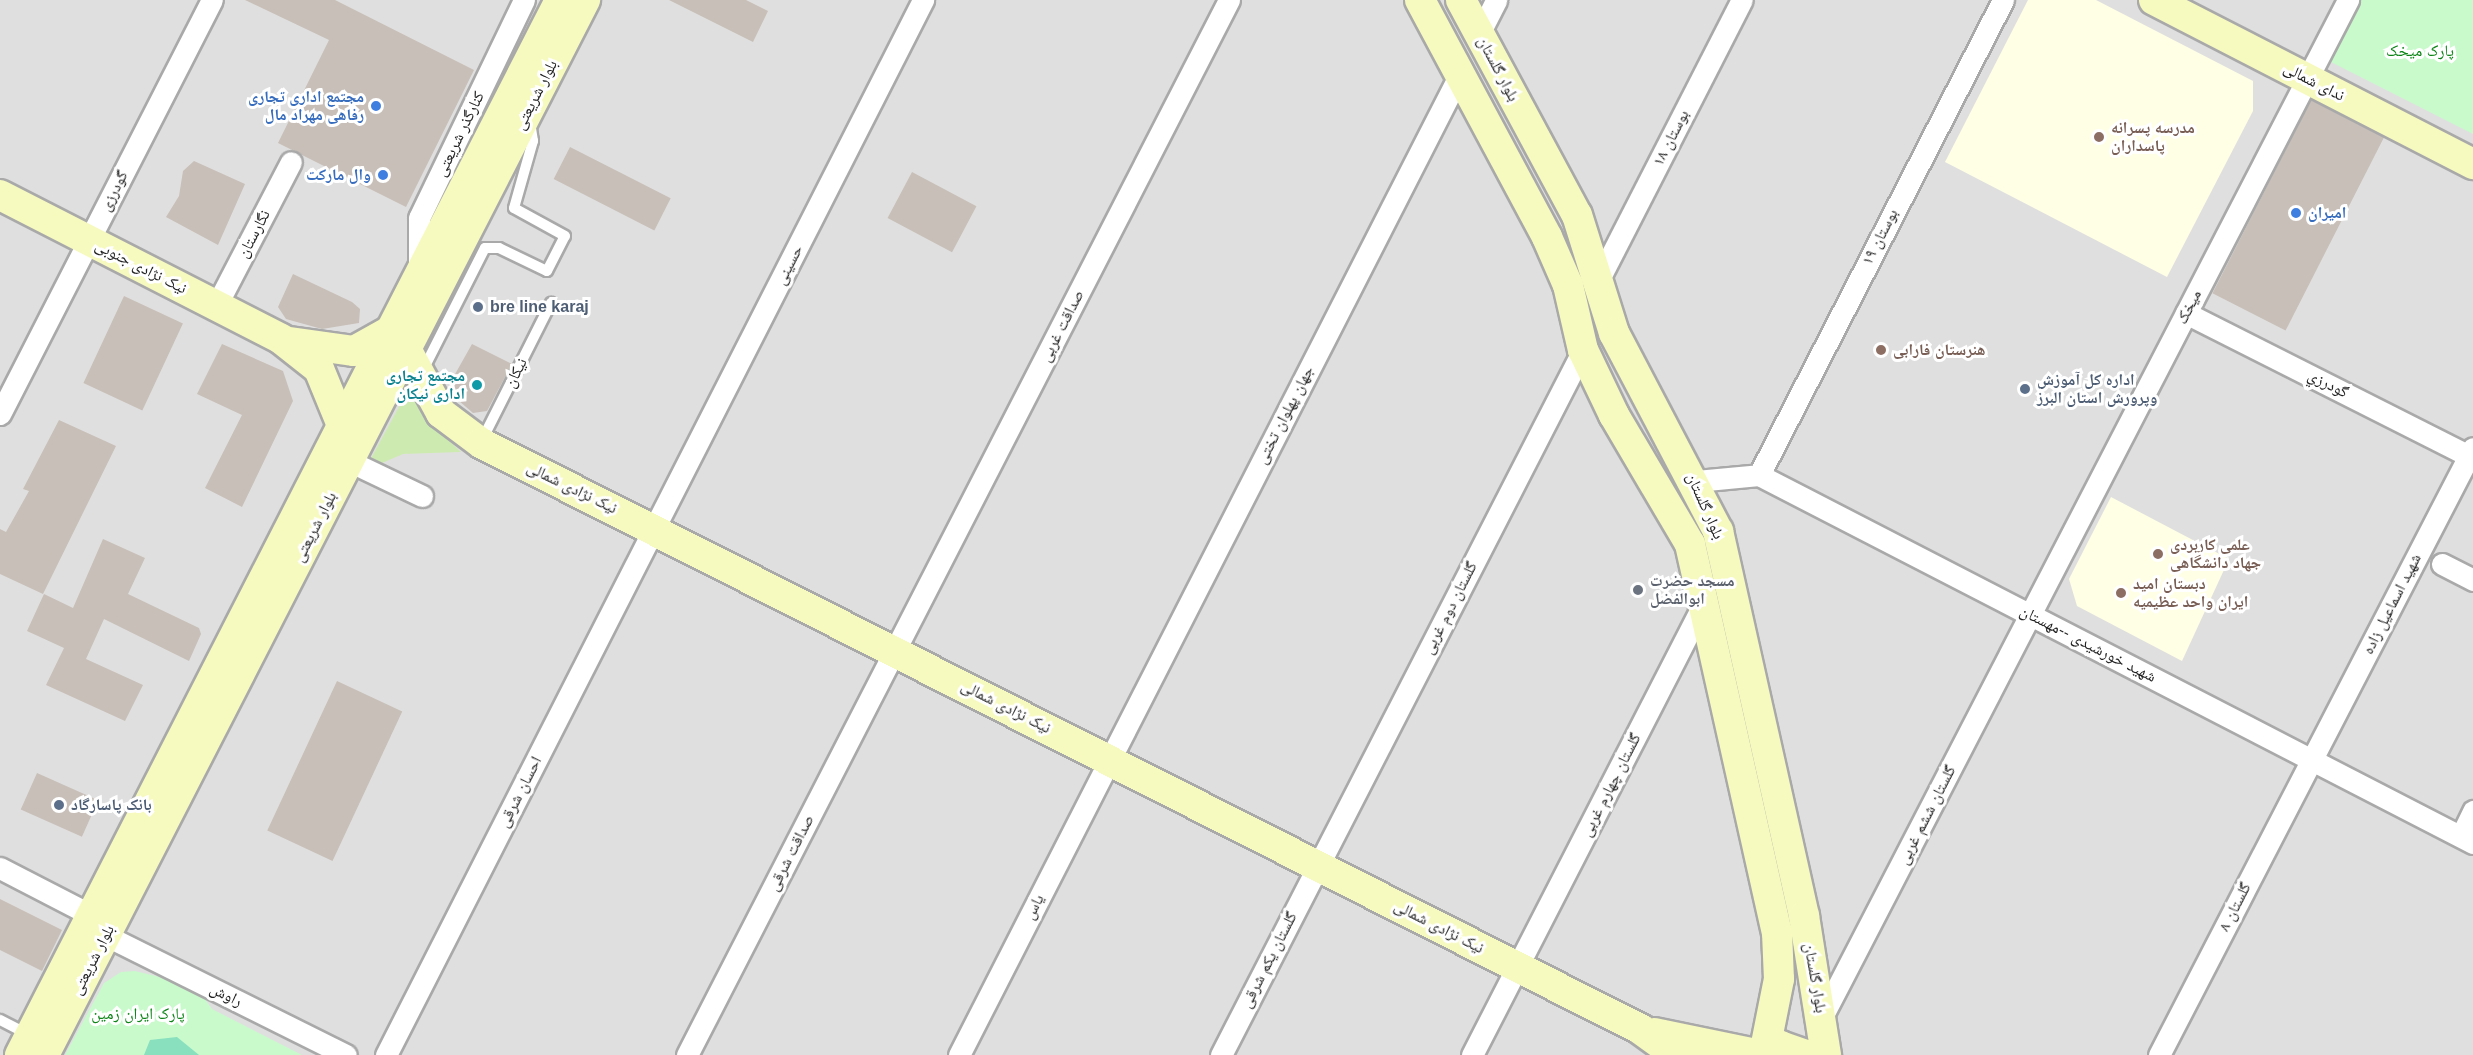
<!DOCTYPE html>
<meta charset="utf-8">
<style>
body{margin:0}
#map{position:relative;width:2473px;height:1055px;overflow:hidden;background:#f2efe9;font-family:Helvetica,"Noto Naskh Arabic",sans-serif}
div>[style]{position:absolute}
.residential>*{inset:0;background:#e0dfdf;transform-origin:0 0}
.education>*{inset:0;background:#ffffe5}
.grass>*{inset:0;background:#cdebb0}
.park>*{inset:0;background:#c8facc}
.pitch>*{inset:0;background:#88e0be}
.building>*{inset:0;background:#c7bfb8;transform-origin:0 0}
.roads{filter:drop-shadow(2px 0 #a9a9a9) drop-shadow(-2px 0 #a9a9a9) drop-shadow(0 2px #a9a9a9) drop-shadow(0 -2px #a9a9a9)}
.lane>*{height:10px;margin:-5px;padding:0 5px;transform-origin:5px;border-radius:5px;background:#fff}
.street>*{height:21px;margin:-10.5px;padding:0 10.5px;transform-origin:10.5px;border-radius:10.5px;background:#fff}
.secondary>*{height:30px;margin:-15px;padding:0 15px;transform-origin:15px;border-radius:15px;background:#f7fabf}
.dots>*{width:16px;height:16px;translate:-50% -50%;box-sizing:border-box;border:3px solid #fff;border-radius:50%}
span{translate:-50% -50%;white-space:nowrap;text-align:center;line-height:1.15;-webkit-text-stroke:6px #fff;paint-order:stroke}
.park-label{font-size:16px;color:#0c8416}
.street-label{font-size:16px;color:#222}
.shop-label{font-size:16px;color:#366cbe;font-weight:700}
.right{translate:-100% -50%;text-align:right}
.left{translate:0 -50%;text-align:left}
.education-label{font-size:16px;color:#785e54;font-weight:700}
.service-label{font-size:16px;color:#4e5e75;font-weight:700}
.culture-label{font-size:16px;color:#0d838f;font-weight:700}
.worship-label{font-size:16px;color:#5b616d;font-weight:700}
</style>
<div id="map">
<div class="residential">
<div style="left:0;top:0;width:2473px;height:1055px"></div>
</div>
<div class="education">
<div style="clip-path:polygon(2028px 0,2096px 0,2253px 81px,2253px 111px,2167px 277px,1945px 162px)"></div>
<div style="clip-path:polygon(2111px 497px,2229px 559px,2182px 661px,2077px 606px,2069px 579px)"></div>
</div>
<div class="grass">
<div style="clip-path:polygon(413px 381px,433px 426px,461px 452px,403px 454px,375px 466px,369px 462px)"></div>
</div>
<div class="park">
<div style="clip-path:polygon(2357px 0,2473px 0,2473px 134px,2327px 60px)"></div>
<div style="clip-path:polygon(135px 971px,172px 980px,202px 995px,212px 1009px,302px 1055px,65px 1055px,104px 983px,121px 972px)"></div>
</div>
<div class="pitch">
<div style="clip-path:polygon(177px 1037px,199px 1055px,144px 1055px,150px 1040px)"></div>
</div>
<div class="building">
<div style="clip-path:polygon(245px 0,335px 0,474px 70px,406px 207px,278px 143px,329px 40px)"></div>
<div style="clip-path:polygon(669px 0,746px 0,768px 11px,753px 42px)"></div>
<div style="left:2311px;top:100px;width:82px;height:217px;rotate:27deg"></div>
<div style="left:570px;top:147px;width:113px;height:36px;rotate:27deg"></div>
<div style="clip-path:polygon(194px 161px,245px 184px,218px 245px,166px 217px,179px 196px,183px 171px)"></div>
<div style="left:912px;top:172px;width:73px;height:52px;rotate:28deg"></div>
<div style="clip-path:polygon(293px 274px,352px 302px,360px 309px,359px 323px,322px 329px,286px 319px,278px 307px)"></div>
<div style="left:124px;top:296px;width:65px;height:96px;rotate:25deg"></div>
<div style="clip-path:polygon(222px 344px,283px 371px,293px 401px,242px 507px,205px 488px,242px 415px,197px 394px)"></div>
<div style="clip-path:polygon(472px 344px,512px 364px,487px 411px,473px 413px,451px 394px,454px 376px)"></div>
<div style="clip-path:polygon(59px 420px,116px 446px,43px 594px,0 574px,0 529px,6px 532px,29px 491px,23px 489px)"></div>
<div style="clip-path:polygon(103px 539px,145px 558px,128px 594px,199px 628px,201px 634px,189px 661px,104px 619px,86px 659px,143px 685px,125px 721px,46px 685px,64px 648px,27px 631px,44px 594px,73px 608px)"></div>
<div style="left:337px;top:681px;width:72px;height:165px;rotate:25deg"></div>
<div style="left:37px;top:773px;width:67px;height:40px;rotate:24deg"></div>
<div style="clip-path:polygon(0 899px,62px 930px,42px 971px,0 950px)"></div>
</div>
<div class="roads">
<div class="lane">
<div style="left:422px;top:372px;width:139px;rotate:-63.1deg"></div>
<div style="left:485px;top:248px;width:14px"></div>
<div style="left:499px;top:248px;width:53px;rotate:25.6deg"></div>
<div style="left:547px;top:271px;width:39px;rotate:-63deg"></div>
<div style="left:565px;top:236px;width:58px;rotate:-151.2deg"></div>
<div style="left:514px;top:208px;width:70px;rotate:-74.2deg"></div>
<div style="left:533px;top:141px;width:19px;rotate:-99deg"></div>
<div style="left:481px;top:442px;width:156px;rotate:-63.3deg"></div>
<div style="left:0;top:1020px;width:34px;rotate:27deg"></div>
</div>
<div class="street">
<div style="left:1479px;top:34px;width:38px;rotate:-63deg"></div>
<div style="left:419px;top:269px;width:51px;rotate:-90deg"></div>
<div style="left:419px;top:218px;width:242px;rotate:-64.3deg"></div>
<div style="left:1600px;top:277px;width:311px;rotate:-62.9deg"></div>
<div style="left:216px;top:306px;width:162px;rotate:-62.5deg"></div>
<div style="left:2186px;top:313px;width:317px;rotate:26.8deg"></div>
<div style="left:0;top:414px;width:465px;rotate:-62.9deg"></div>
<div style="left:349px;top:461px;width:81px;rotate:25.6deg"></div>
<div style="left:1759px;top:475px;width:534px;rotate:-62.81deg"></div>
<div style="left:1696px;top:481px;width:63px;rotate:-5.4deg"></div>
<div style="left:1759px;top:475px;width:803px;rotate:27.27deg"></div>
<div style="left:2442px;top:564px;width:35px;rotate:27deg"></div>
<div style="left:2461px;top:836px;width:28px;rotate:-64deg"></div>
<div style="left:0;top:868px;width:102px;rotate:27.3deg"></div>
<div style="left:105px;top:935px;width:269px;rotate:26.5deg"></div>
<div style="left:1823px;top:1015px;width:1143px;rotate:-62.65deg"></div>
<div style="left:386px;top:1055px;width:1184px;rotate:-63.02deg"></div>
<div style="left:687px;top:1055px;width:1186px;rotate:-62.81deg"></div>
<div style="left:959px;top:1055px;width:1106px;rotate:-62.95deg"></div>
<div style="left:1221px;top:1055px;width:793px;rotate:-62.82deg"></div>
<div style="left:1472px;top:1055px;width:508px;rotate:-62.83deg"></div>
<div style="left:2159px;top:1055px;width:683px;rotate:-62.65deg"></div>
</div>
<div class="secondary">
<div style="left:1420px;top:0;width:269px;rotate:61.8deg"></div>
<div style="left:1547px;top:237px;width:52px;rotate:66.4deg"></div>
<div style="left:1568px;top:285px;width:67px;rotate:77deg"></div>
<div style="left:1583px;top:350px;width:72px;rotate:64.5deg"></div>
<div style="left:1614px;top:415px;width:150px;rotate:59.5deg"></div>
<div style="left:1690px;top:544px;width:398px;rotate:77.4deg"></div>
<div style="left:1777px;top:932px;width:47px;rotate:87.6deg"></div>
<div style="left:1779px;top:979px;width:71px;rotate:101.3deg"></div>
<div style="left:1461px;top:0;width:244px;rotate:61.7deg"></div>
<div style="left:1577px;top:215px;width:124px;rotate:72.6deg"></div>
<div style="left:1614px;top:333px;width:224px;rotate:62.3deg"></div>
<div style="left:1718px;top:531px;width:394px;rotate:77.4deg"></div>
<div style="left:1804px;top:916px;width:141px;rotate:81deg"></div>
<div style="left:2154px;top:0;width:359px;rotate:27.2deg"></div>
<div style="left:0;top:195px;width:316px;rotate:27.1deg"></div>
<div style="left:281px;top:339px;width:48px;rotate:38.3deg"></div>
<div style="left:319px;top:369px;width:61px;rotate:67.7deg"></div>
<div style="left:290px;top:342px;width:65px;rotate:8deg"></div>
<div style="left:354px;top:351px;width:41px;rotate:-29.1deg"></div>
<div style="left:406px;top:349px;width:73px;rotate:61.3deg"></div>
<div style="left:441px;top:413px;width:50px;rotate:36.9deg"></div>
<div style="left:481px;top:443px;width:1299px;rotate:26.82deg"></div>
<div style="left:1640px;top:1029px;width:44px;rotate:35.8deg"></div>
<div style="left:1654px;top:1033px;width:104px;rotate:11.6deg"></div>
<div style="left:20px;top:1055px;width:1185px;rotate:-62.89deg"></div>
<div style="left:44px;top:1055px;width:1186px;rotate:-62.85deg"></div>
<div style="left:1755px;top:1055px;width:27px;rotate:-20deg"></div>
<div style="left:1780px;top:1046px;width:28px;rotate:19deg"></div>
</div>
</div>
<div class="dots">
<div style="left:376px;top:106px;background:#3f7fe0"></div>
<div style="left:2099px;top:137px;background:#8d6e63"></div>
<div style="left:383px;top:175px;background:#3f7fe0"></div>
<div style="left:2296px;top:213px;background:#3f7fe0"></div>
<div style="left:478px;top:307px;background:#5c6f8a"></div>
<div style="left:1881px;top:350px;background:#8d6e63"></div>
<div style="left:477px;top:385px;background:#0f9aa8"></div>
<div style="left:2025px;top:389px;background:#5c6f8a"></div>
<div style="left:2158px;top:554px;background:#8d6e63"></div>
<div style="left:1638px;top:590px;background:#6b7280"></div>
<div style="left:2121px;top:593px;background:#8d6e63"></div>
<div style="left:59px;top:805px;background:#5c6f8a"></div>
</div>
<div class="park-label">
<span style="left:2420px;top:51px">پارک میخک</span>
<span style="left:138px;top:1014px">پارک ایران زمین</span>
</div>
<div class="street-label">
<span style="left:1498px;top:69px;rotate:62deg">بلوار گلستان</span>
<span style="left:2314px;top:82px;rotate:27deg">ندای شمالی</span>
<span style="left:536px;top:95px;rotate:-63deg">بلوار شریعتی</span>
<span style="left:460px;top:134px;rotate:-64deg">کنارگذر شریعتی</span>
<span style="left:1671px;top:138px;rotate:-63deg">بوستان ۱۸</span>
<span style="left:114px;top:191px;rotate:-63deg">گودرزی</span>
<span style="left:254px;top:234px;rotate:-62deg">نگارستان</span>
<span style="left:1880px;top:237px;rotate:-63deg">بوستان ۱۹</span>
<span style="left:789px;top:265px;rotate:-63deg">حسینی</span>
<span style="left:141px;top:267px;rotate:27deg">نیک نژادی جنوبی</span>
<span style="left:2189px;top:307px;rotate:-63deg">میخک</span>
<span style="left:1062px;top:326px;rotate:-63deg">صداقت غربی</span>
<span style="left:516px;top:373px;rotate:-63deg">نیکان</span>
<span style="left:2328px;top:384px;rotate:27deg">گودرزي</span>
<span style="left:1285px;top:415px;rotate:-63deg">جهان پهلوان تختی</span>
<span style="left:572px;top:488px;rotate:26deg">نیک نژادی شمالی</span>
<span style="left:1705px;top:506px;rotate:66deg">بلوار گلستان</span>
<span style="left:315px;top:527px;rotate:-63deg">بلوار شریعتی</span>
<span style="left:2392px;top:604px;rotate:-63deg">شهید اسماعیل زاده</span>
<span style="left:1450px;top:608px;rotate:-63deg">گلستان دوم غربی</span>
<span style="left:2088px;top:644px;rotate:27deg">شهید خورشیدی --مهستان</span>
<span style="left:1006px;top:707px;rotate:27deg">نیک نژادی شمالی</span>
<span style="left:1611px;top:785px;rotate:-63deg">گلستان چهارم غربی</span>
<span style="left:520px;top:792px;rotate:-63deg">احسان شرقی</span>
<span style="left:1927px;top:815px;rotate:-63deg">گلستان ششم غربی</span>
<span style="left:791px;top:853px;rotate:-63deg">صداقت شرقی</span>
<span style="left:1034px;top:907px;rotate:-63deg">یاس</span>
<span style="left:2235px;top:907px;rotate:-63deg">گلستان ۸</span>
<span style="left:1439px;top:927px;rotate:27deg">نیک نژادی شمالی</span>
<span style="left:93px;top:960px;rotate:-63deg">بلوار شریعتی</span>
<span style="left:1269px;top:960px;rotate:-63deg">گلستان یکم شرقی</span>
<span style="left:1815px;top:978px;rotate:80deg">بلوار گلستان</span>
<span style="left:226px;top:995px;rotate:26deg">راوش</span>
</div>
<div class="shop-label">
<span class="right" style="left:364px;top:106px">مجتمع اداری تجاری<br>رفاهی مهراد مال</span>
<span class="right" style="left:371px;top:175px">وال مارکت</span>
<span class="left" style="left:2308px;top:213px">امیران</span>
</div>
<div class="education-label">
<span class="left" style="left:2111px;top:137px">مدرسه پسرانه<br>پاسداران</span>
<span class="left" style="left:1893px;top:350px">هنرستان فارابی</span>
<span class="left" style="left:2170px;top:554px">علمی کاربردی<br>جهاد دانشگاهی</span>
<span class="left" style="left:2133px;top:593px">دبستان امید<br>ایران واحد عظیمیه</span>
</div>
<div class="service-label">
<span class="left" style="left:490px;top:307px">bre line karaj</span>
<span class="left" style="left:2037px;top:389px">اداره کل آموزش<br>وپرورش استان البرز</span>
<span class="left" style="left:71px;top:805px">بانک پاسارگاد</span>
</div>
<div class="culture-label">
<span class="right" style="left:465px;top:385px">مجتمع تجاری<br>اداری نیکان</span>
</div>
<div class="worship-label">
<span class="left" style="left:1650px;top:590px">مسجد حضرت<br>ابوالفضل</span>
</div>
</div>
